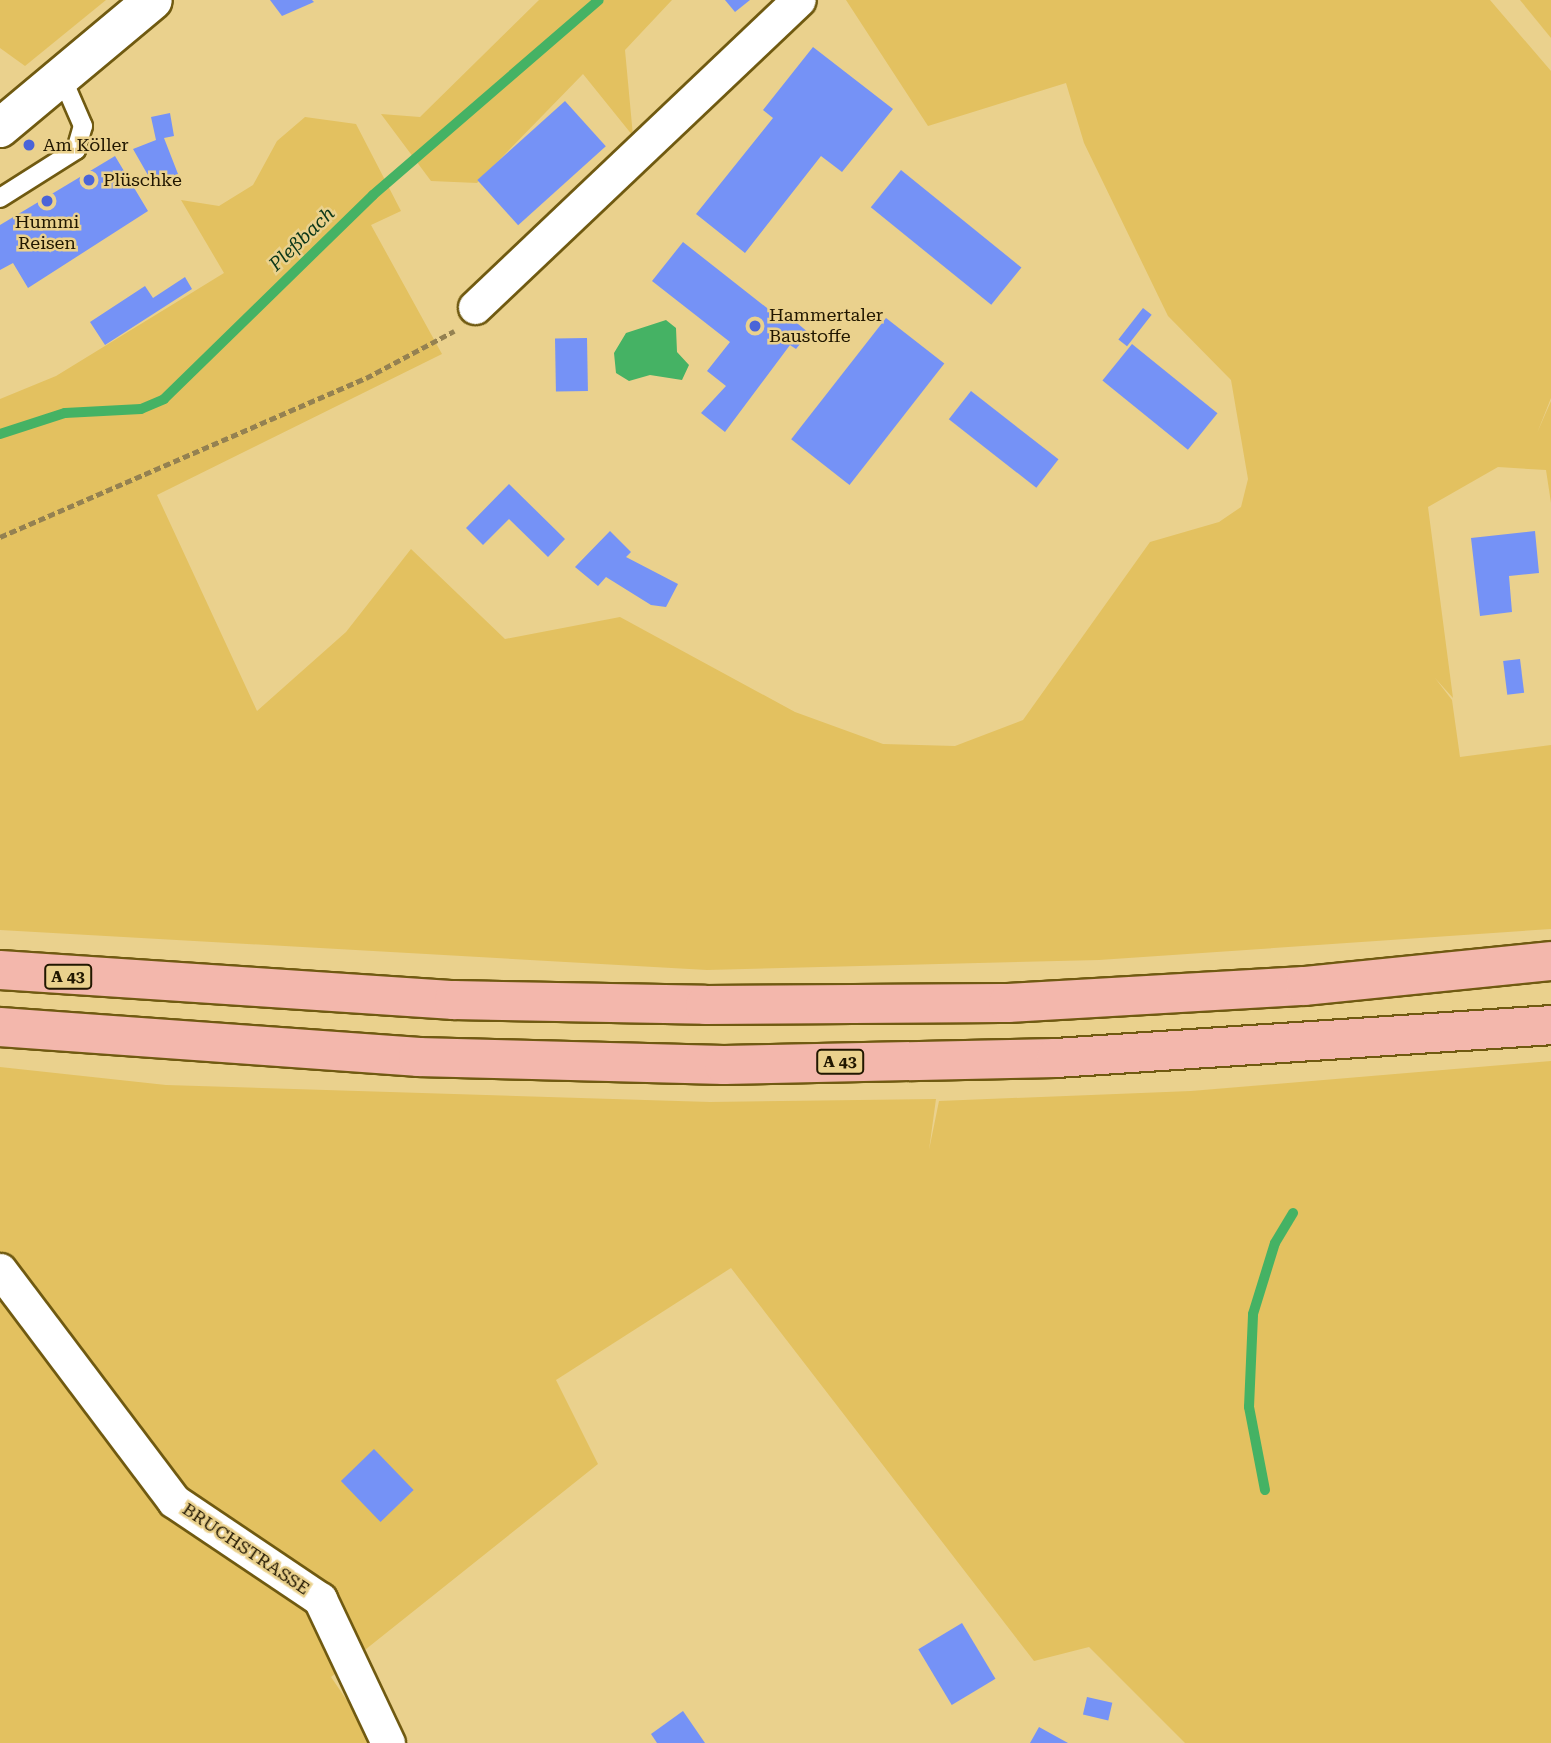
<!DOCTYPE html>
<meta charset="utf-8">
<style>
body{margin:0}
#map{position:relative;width:1551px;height:1743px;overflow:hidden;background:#ead18d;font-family:"Roboto Serif",serif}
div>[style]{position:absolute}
.green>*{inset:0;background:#e3c160}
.water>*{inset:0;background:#45b264}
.stream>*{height:10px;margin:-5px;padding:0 5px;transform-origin:5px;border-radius:5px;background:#45b264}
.building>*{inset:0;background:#7592f6;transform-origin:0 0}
.path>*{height:4.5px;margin-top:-2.25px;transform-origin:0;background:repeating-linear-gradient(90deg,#948151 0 7px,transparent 0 10.5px)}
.roads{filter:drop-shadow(2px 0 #705a11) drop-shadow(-2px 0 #705a11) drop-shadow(0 2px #705a11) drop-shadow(0 -2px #705a11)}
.service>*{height:18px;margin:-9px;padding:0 9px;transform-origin:9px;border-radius:9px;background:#fff}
.minor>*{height:33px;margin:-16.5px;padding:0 16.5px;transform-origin:16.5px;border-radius:16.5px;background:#fff}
.secondary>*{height:38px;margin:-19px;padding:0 19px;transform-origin:19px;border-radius:19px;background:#fff}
.motorway>*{height:38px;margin:-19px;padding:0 19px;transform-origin:19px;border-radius:19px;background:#f3b7ac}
.dots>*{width:19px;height:19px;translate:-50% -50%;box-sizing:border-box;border:4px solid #ead18d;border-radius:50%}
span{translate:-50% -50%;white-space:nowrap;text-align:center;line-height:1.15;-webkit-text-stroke:5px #ead18d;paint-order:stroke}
.shield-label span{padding:2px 5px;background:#ead18d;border:2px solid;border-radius:5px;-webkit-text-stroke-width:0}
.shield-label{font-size:16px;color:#211700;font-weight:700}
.poi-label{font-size:18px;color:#211700}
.left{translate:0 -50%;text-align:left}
.street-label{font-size:18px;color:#211700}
.water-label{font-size:19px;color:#0b3719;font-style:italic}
</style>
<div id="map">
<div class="green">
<div style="clip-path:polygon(0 0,106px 0,25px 66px,0 48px)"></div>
<div style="clip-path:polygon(539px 0,672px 0,625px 50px,633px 136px,583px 74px,477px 183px,431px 181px,381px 114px,420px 117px)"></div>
<div style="clip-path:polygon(846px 0,1490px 0,1551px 71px,1551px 398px,1537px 433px,1551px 401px,1551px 503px,1546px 470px,1498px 467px,1428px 507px,1453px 698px,1435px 678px,1452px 700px,1460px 757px,1551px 745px,1551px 929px,1099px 960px,707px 970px,0 930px,0 399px,56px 376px,224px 273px,181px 200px,219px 206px,253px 185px,277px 141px,305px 117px,356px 124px,401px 211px,371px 225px,442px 354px,157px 495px,257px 711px,346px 632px,411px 549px,505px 639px,620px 617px,795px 712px,883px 744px,955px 746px,1023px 720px,1150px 542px,1219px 522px,1241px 507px,1248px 479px,1231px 380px,1168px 316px,1084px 143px,1066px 83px,928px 126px)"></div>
<div style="clip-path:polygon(1520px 0,1551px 0,1551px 38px)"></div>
<div style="clip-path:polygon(1551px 1061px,1551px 1743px,1185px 1743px,1089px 1647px,1034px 1661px,731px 1268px,556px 1380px,598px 1464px,331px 1677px,376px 1743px,0 1743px,0 1067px,166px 1085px,710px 1102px,936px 1099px,929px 1150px,939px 1101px,1191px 1091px)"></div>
</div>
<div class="water">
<div style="clip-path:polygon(666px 320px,676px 328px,677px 352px,689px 365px,682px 380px,650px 375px,629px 381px,616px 373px,614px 353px,626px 333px)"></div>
</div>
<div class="stream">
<div style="left:0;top:434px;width:68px;rotate:-17.9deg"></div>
<div style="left:65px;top:413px;width:76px;rotate:-3deg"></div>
<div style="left:141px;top:409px;width:25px;rotate:-23deg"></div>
<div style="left:164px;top:399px;width:292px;rotate:-44.3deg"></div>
<div style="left:373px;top:195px;width:298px;rotate:-40.8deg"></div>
<div style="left:1265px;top:1490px;width:85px;rotate:-100.9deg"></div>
<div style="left:1249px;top:1407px;width:93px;rotate:-87.5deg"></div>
<div style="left:1253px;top:1314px;width:74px;rotate:-72.8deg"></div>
<div style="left:1275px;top:1243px;width:35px;rotate:-59deg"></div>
</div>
<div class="building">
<div style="clip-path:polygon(270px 0,312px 0,314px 2px,282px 16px)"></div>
<div style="clip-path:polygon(725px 0,750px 0,735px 12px)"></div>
<div style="clip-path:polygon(813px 47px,893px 109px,842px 172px,821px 156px,745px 253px,696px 214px,773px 118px,763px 110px)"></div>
<div style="left:565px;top:101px;width:61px;height:118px;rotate:48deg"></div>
<div style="clip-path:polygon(170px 113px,174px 136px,164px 138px,178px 174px,153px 184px,133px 149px,156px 140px,151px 117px)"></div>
<div style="clip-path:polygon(115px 156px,148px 211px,28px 288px,13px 263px,0 270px,0 225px)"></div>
<div style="left:901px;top:170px;width:155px;height:48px;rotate:39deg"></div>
<div style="clip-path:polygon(683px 242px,781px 319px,786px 314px,809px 333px,796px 349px,790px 345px,725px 432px,701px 413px,726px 386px,707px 371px,730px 342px,652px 281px)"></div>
<div style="clip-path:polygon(185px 277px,192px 289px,105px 345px,90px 322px,145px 286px,153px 298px)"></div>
<div style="left:1143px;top:308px;width:11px;height:40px;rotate:38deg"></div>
<div style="left:886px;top:318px;width:74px;height:154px;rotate:38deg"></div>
<div style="left:587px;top:338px;width:53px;height:32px;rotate:89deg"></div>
<div style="left:1132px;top:344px;width:110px;height:47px;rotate:39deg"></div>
<div style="left:971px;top:391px;width:111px;height:36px;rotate:38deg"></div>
<div style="clip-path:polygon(509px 484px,565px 539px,548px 557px,509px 519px,483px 545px,466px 528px)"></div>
<div style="clip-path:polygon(610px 531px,631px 552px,626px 557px,678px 584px,666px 607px,651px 605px,606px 577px,598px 586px,575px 567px)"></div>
<div style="clip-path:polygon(1535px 531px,1539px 573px,1509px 576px,1512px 612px,1480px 616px,1471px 538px)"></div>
<div style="left:1520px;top:659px;width:34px;height:17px;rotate:83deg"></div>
<div style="left:374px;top:1449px;width:57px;height:46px;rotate:46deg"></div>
<div style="left:962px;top:1623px;width:65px;height:51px;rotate:59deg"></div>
<div style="left:1087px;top:1697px;width:26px;height:18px;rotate:13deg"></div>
<div style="clip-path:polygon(683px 1711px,705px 1743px,657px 1743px,651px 1734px)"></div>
<div style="clip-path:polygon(1039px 1727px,1068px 1743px,1030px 1743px)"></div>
</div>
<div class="path">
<div style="left:0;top:537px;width:399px;rotate:-23.5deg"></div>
<div style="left:366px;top:378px;width:100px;rotate:-28.1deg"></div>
</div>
<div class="roads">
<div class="service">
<div style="left:0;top:198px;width:90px;rotate:-32.3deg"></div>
<div style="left:76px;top:150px;width:25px;rotate:-74deg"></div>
<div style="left:83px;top:126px;width:50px;rotate:-113.5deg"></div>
</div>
<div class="minor">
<div style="left:475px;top:307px;width:446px;rotate:-43.5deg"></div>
<div style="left:0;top:1270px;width:289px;rotate:53deg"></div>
<div style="left:174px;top:1501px;width:176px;rotate:33.9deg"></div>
<div style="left:320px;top:1599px;width:159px;rotate:64.7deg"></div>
</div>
<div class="secondary">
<div style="left:0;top:128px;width:199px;rotate:-39.9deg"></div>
</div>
<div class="motorway">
<div style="left:0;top:970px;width:455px;rotate:3.8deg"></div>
<div style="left:454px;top:1000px;width:251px;rotate:1.1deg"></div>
<div style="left:705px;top:1005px;width:303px;rotate:-0.4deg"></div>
<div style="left:1008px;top:1003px;width:297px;rotate:-3.3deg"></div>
<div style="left:1305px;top:986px;width:247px;rotate:-5.8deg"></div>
<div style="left:0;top:1027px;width:419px;rotate:4.1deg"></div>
<div style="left:418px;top:1057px;width:306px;rotate:1.5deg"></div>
<div style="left:724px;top:1065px;width:332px;rotate:-1.2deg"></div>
<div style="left:1056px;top:1058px;width:496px;rotate:-3.8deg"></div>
</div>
</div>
<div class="dots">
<div style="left:29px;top:145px;background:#4a64d8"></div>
<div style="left:89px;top:180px;background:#4a64d8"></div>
<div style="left:47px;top:201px;background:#4a64d8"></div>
<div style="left:755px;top:326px;background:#4a64d8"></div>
</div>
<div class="shield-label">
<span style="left:68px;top:977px">A 43</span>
<span style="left:840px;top:1062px">A 43</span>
</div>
<div class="poi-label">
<span class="left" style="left:43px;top:145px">Am Köller</span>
<span class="left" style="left:103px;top:180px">Plüschke</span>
<span style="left:47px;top:233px">Hummi<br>Reisen</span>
<span class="left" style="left:769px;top:326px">Hammertaler<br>Baustoffe</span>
</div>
<div class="street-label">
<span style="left:246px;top:1549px;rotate:34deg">BRUCHSTRASSE</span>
</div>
<div class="water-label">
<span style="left:302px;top:239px;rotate:-44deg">Pleßbach</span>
</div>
</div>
